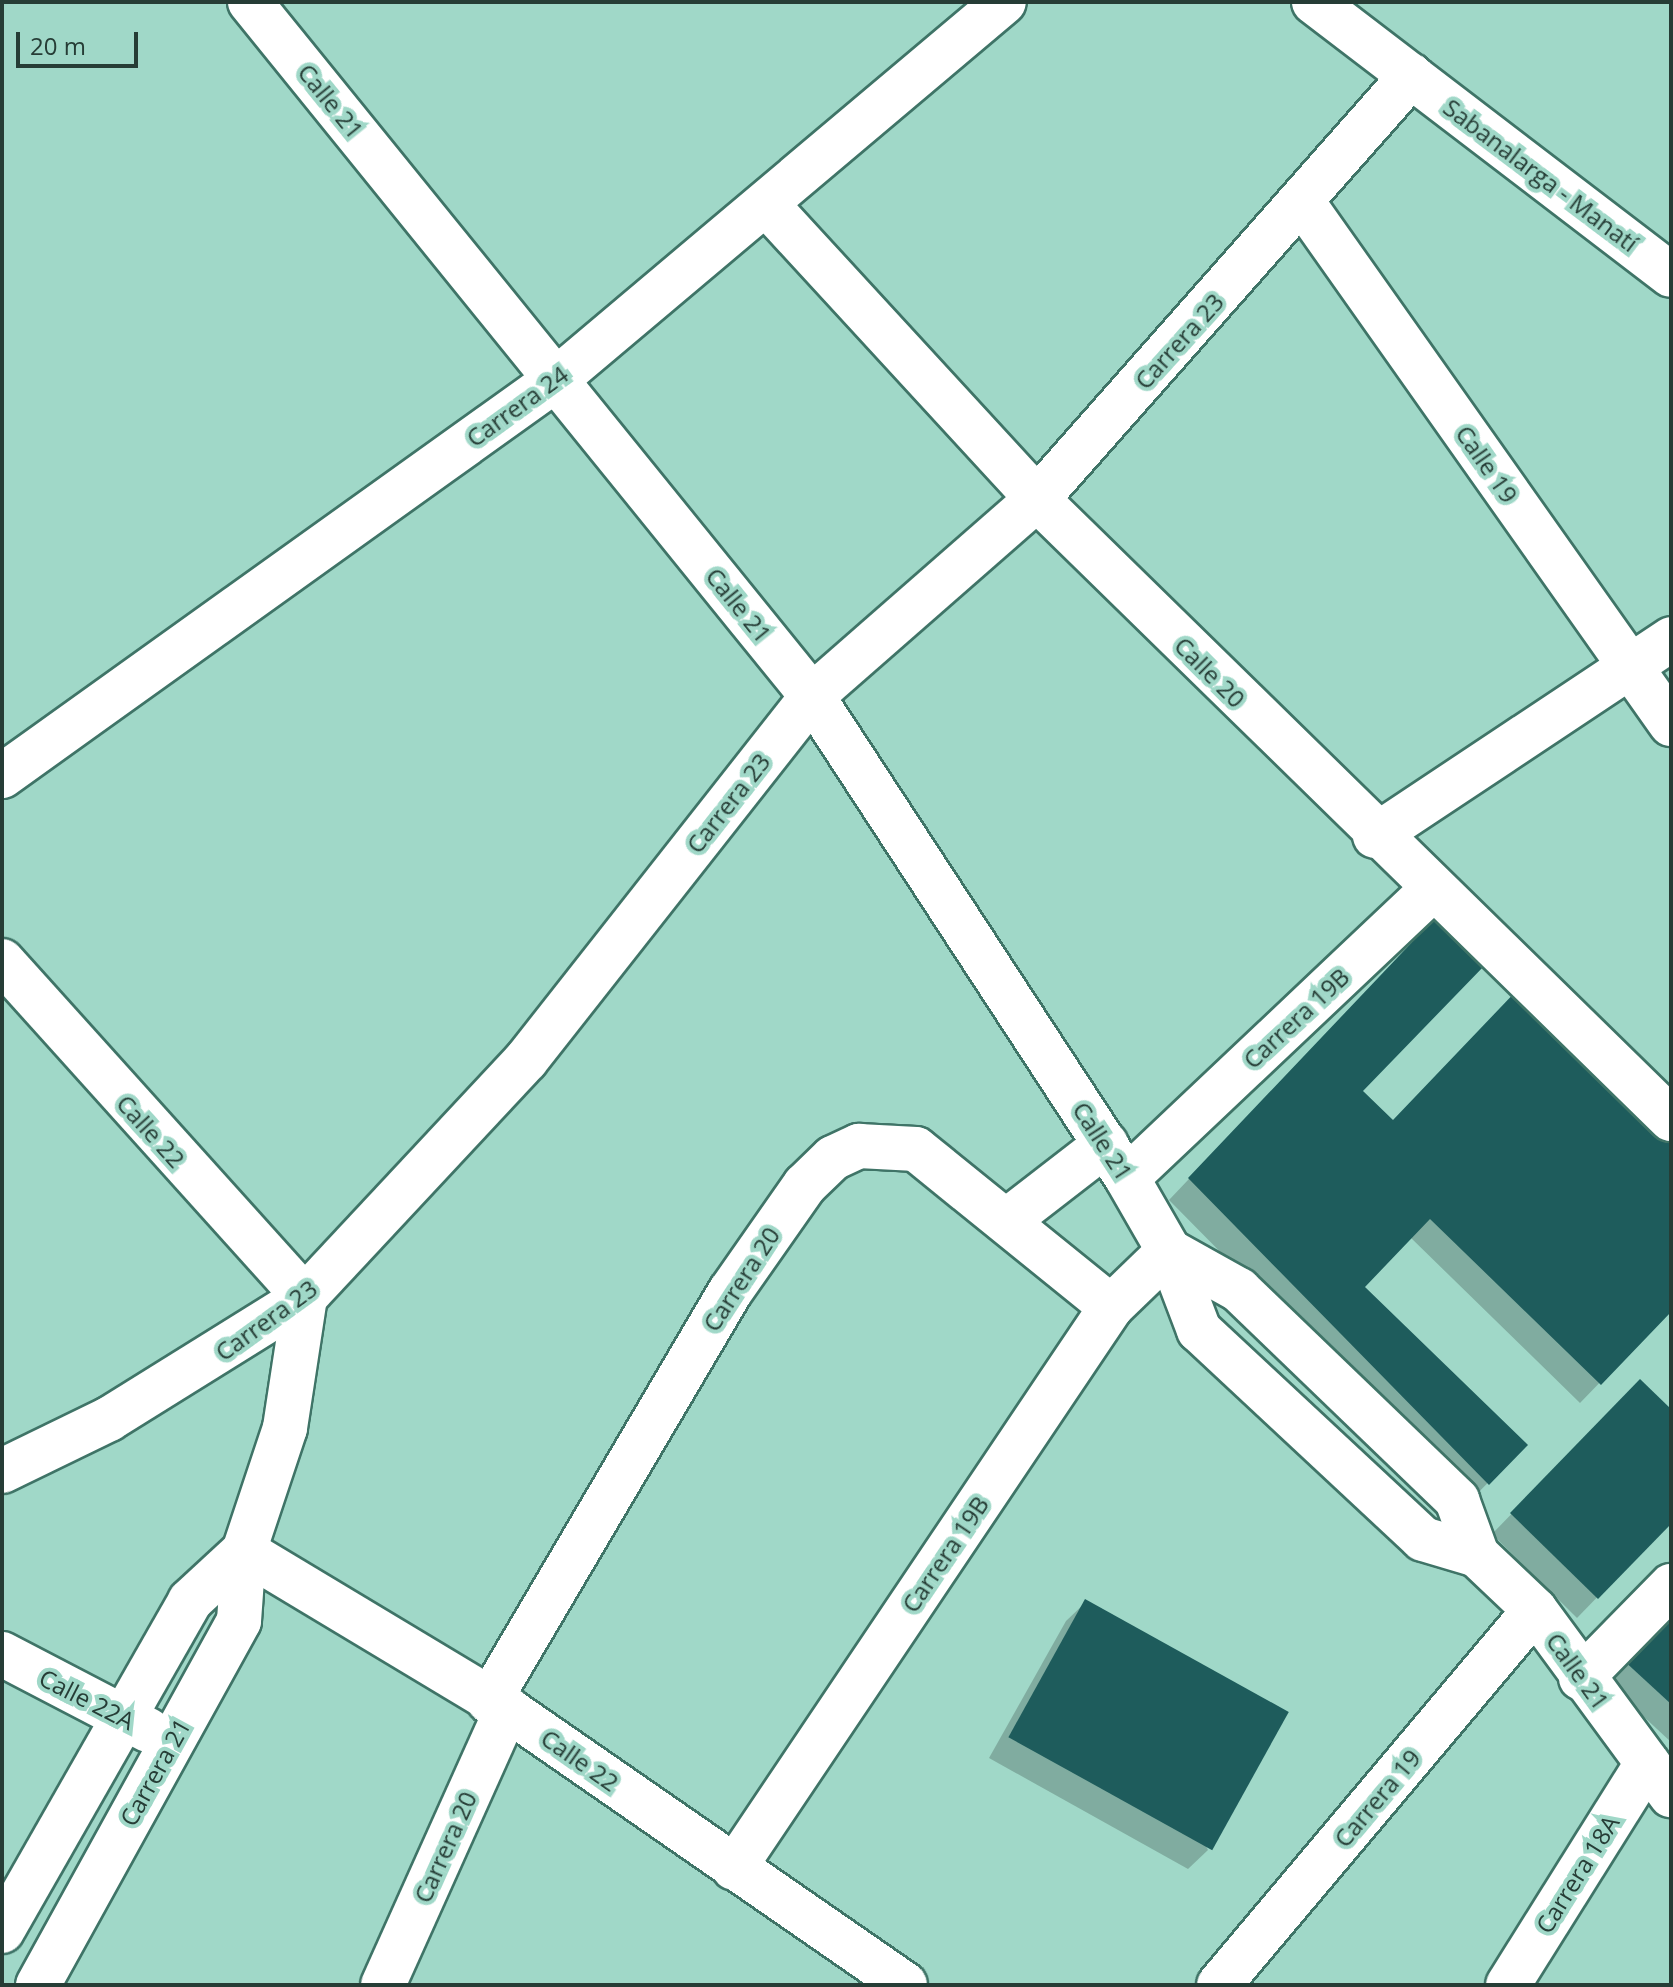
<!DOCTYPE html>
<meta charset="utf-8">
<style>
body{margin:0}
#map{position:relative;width:1673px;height:1987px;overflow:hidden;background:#a0d8c8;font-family:"Open Sans",sans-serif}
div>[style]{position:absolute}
.shadow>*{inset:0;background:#0003}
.building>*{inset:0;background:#1e5c5c;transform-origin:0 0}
.roads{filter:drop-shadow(2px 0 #3f7467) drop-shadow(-2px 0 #3f7467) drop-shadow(0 2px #3f7467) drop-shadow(0 -2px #3f7467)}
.street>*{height:44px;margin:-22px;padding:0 22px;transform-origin:22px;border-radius:22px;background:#fff}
.secondary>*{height:44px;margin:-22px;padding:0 22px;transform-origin:22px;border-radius:22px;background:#fff}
span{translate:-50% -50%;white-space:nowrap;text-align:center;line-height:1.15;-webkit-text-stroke:8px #a0d8c8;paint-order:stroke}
.street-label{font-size:24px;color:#263d36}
.frame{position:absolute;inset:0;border:4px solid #263d36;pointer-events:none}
.scale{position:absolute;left:16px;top:32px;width:122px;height:36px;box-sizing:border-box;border:4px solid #263d36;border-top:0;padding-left:10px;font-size:24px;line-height:28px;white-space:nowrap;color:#263d36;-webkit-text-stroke:6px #a0d8c8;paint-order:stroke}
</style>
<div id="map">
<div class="shadow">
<div style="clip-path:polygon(1415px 941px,1361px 1091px,1393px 1122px,1671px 1309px,1580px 1403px,1410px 1237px,1362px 1287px,1525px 1445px,1468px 1503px,1169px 1200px)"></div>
<div style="clip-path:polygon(1640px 1382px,1671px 1412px,1671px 1521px,1577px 1618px,1492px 1534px)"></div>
<div style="clip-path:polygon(1086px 1602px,1208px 1850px,1188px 1869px,989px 1758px,1066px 1621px)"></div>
<div style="clip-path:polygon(1671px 1607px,1671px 1742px,1603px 1679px)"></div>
</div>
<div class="building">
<div style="clip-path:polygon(1435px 918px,1485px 965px,1363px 1091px,1393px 1120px,1521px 986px,1671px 1131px,1671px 1312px,1601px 1385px,1430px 1219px,1365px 1287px,1528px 1445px,1489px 1485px,1188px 1178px)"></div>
<div style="clip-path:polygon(1640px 1379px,1671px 1409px,1671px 1524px,1598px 1599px,1510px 1513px)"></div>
<div style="left:1085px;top:1599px;width:233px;height:158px;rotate:29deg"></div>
<div style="clip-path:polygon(1671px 1605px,1671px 1704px,1621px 1658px)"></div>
</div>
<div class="roads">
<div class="street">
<div style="left:250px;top:2px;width:893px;rotate:51deg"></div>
<div style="left:768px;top:206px;width:398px;rotate:47.4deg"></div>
<div style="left:1037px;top:499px;width:887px;rotate:44.36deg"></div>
<div style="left:2px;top:776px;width:684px;rotate:-35.6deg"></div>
<div style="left:558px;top:378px;width:583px;rotate:-40.13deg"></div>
<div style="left:1375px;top:836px;width:356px;rotate:-33.6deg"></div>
<div style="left:2px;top:961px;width:452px;rotate:48deg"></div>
<div style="left:305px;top:1297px;width:133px;rotate:98.7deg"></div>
<div style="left:285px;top:1428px;width:130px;rotate:108.4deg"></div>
<div style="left:244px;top:1551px;width:70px;rotate:94.1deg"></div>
<div style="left:239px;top:1621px;width:416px;rotate:118.9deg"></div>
<div style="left:1127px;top:1178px;width:417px;rotate:-43.4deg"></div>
<div style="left:1008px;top:1220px;width:124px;rotate:-37.8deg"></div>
<div style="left:244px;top:1551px;width:307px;rotate:31deg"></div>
<div style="left:507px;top:1709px;width:484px;rotate:34.7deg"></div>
<div style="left:2px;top:1654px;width:165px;rotate:27.5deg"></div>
<div style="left:489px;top:1701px;width:475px;rotate:-59.5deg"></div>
<div style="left:730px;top:1292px;width:131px;rotate:-55deg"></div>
<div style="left:805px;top:1185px;width:39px;rotate:-44deg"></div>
<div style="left:833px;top:1158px;width:29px;rotate:-25deg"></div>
<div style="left:859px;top:1146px;width:57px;rotate:3deg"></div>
<div style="left:916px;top:1149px;width:251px;rotate:39deg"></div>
<div style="left:734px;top:1868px;width:676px;rotate:-56.1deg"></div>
<div style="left:1111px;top:1307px;width:81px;rotate:-44deg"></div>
<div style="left:2px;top:1931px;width:380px;rotate:-60.3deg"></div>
<div style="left:190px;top:1601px;width:74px;rotate:-42.8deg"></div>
<div style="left:383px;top:1985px;width:303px;rotate:-65.8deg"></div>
<div style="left:1508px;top:1985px;width:262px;rotate:-57.9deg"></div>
</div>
<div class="secondary">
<div style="left:1314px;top:2px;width:449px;rotate:37.4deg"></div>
<div style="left:1303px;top:203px;width:638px;rotate:54.77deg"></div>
<div style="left:812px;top:696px;width:576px;rotate:56.83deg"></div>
<div style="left:1127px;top:1178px;width:84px;rotate:60.1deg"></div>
<div style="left:1169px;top:1251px;width:85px;rotate:69.2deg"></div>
<div style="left:1199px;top:1330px;width:306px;rotate:43deg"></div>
<div style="left:1423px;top:1539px;width:56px;rotate:16.5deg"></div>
<div style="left:1169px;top:1251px;width:80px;rotate:29.1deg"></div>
<div style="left:1239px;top:1290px;width:303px;rotate:43.9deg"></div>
<div style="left:1457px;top:1500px;width:59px;rotate:70deg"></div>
<div style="left:1477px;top:1555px;width:80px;rotate:43.5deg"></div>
<div style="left:1535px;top:1610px;width:230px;rotate:53.7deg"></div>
<div style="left:2px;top:1471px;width:119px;rotate:-25.9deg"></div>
<div style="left:109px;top:1419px;width:231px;rotate:-31.9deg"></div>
<div style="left:305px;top:1297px;width:324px;rotate:-47deg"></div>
<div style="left:526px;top:1060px;width:463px;rotate:-51.8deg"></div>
<div style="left:812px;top:696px;width:299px;rotate:-41.2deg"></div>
<div style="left:1037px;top:499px;width:565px;rotate:-48.52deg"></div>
<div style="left:1581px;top:1678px;width:129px;rotate:-45.6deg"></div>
<div style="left:1219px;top:1985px;width:490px;rotate:-49.9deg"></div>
</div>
</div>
<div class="street-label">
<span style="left:331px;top:101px;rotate:51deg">Calle 21</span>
<span style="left:1541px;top:175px;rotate:37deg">Sabanalarga - Manatí</span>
<span style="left:1179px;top:341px;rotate:-48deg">Carrera 23</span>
<span style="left:517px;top:406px;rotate:-36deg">Carrera 24</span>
<span style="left:1487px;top:464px;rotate:55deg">Calle 19</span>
<span style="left:739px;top:605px;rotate:51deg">Calle 21</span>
<span style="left:1210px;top:672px;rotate:45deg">Calle 20</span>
<span style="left:728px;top:803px;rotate:-52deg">Carrera 23</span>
<span style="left:1296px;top:1018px;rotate:-43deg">Carrera 19B</span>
<span style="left:151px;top:1131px;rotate:48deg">Calle 22</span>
<span style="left:1103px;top:1141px;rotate:57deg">Calle 21</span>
<span style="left:741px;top:1279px;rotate:-57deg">Carrera 20</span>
<span style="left:266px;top:1320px;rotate:-36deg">Carrera 23</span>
<span style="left:945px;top:1554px;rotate:-56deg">Carrera 19B</span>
<span style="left:1578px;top:1671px;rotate:54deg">Calle 21</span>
<span style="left:87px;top:1699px;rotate:27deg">Calle 22A</span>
<span style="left:580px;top:1760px;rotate:35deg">Calle 22</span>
<span style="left:155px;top:1772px;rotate:-61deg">Carrera 21</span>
<span style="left:1377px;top:1798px;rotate:-50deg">Carrera 19</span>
<span style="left:445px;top:1847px;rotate:-66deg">Carrera 20</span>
<span style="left:1577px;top:1874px;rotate:-58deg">Carrera 18A</span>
</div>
<div class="frame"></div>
<div class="scale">20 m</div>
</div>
